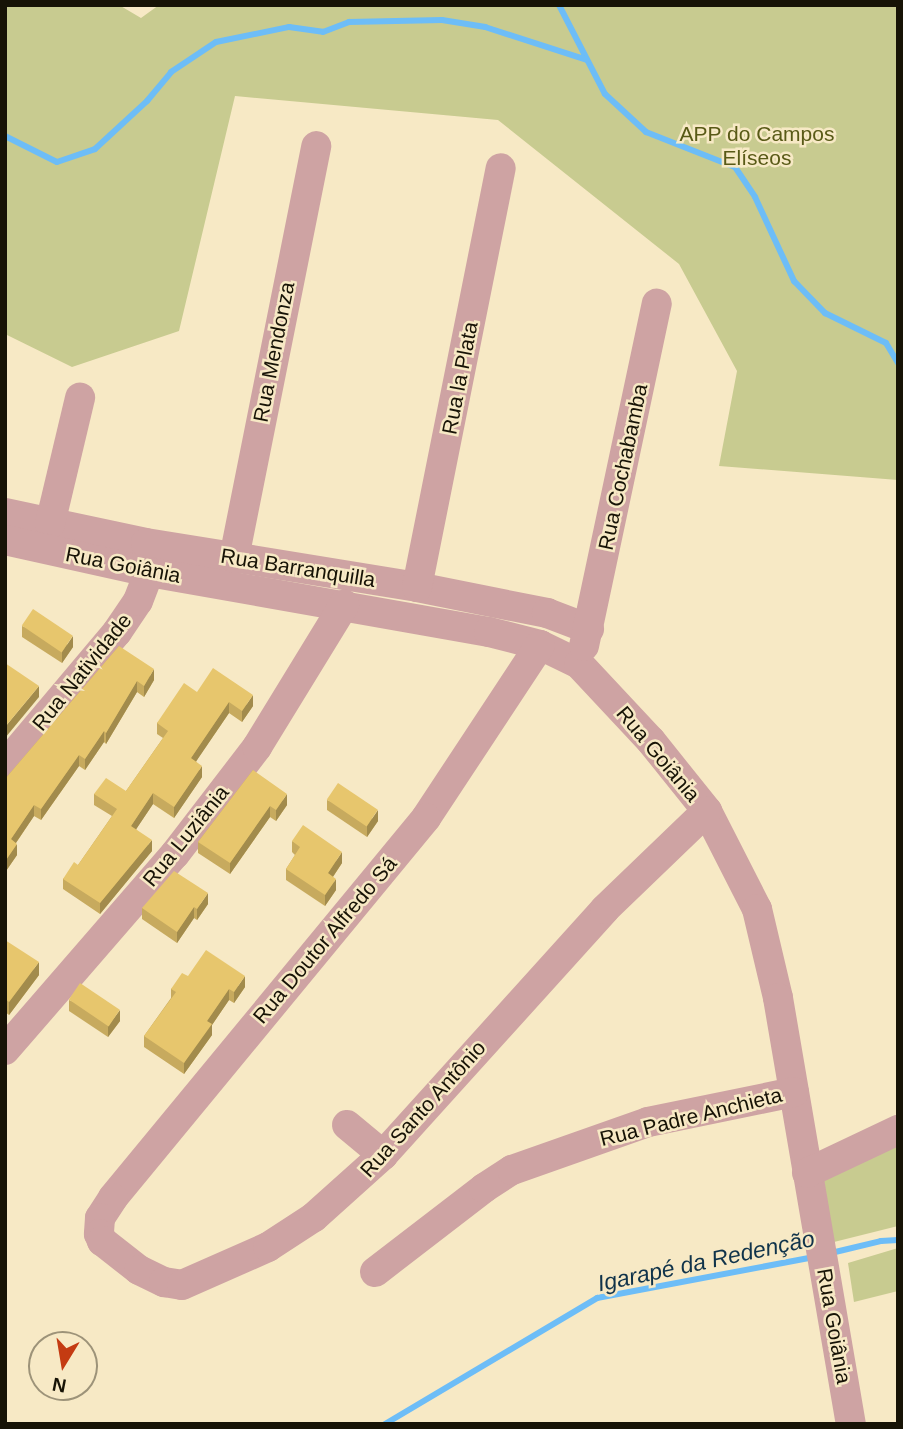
<!DOCTYPE html>
<meta charset="utf-8">
<style>
body{margin:0}
#map{position:relative;width:903px;height:1429px;overflow:hidden;background:#f7e9c5;font-family:Arial,sans-serif}
div>[style]{position:absolute}
.green>*{inset:0;background:#c8cb90}
.stream>*{height:6px;margin:-3px;padding:0 3px;transform-origin:3px;border-radius:3px;background:#6dbdf7}
.minor>*{height:30px;margin:-15px;padding:0 15px;transform-origin:15px;border-radius:15px;background:#cea3a3}
.wall>*{inset:0;background:#c7aa5e}
.shaded-wall>*{inset:0;background:#a28b4c}
.building>*{inset:0;background:#e7c66d;transform-origin:0 0}
span{translate:-50% -50%;white-space:nowrap;text-align:center;line-height:1.15;-webkit-text-stroke:5px #f7e9c5;paint-order:stroke}
.park-label{font-size:21px;color:#595a17}
.street-label{font-size:21px;color:#171306}
.water-label{font-size:23px;color:#10334a;font-style:italic}
.frame{position:absolute;inset:0;border:7px solid #171306;pointer-events:none}
.north{position:absolute;left:28px;top:1331px;width:70px;height:70px;box-sizing:border-box;background:#f7e9c5;border:2px solid #9d9379;border-radius:50%;rotate:191deg;font-size:19px;font-weight:700;line-height:28px;text-align:center;color:#171306}
.north::after{content:'';display:block;margin:auto;width:24px;height:32px;background:#c43b12;clip-path:polygon(50% 0,100% 100%,50% 72%,0 100%)}
</style>
<div id="map">
<div class="green">
<div style="clip-path:polygon(5px 5px,119px 5px,141px 18px,159px 5px,898px 5px,898px 480px,719px 466px,737px 371px,679px 264px,498px 120px,235px 96px,179px 331px,72px 367px,5px 334px)"></div>
<div style="clip-path:polygon(898px 1142px,898px 1226px,834px 1242px,823px 1177px)"></div>
<div style="clip-path:polygon(898px 1248px,898px 1291px,854px 1302px,848px 1263px)"></div>
</div>
<div class="stream">
<div style="left:559px;top:5px;width:100px;rotate:62.7deg"></div>
<div style="left:605px;top:94px;width:56px;rotate:42.8deg"></div>
<div style="left:646px;top:132px;width:96px;rotate:21.5deg"></div>
<div style="left:735px;top:167px;width:36px;rotate:56deg"></div>
<div style="left:755px;top:197px;width:93px;rotate:65.1deg"></div>
<div style="left:794px;top:281px;width:45px;rotate:45.9deg"></div>
<div style="left:825px;top:313px;width:68px;rotate:26.2deg"></div>
<div style="left:886px;top:343px;width:23px;rotate:59deg"></div>
<div style="left:5px;top:136px;width:58px;rotate:26.6deg"></div>
<div style="left:57px;top:162px;width:40px;rotate:-18.9deg"></div>
<div style="left:95px;top:149px;width:71px;rotate:-42.7deg"></div>
<div style="left:147px;top:101px;width:38px;rotate:-50deg"></div>
<div style="left:171px;top:72px;width:54px;rotate:-33.7deg"></div>
<div style="left:216px;top:42px;width:75px;rotate:-11.6deg"></div>
<div style="left:289px;top:27px;width:34px;rotate:8deg"></div>
<div style="left:323px;top:32px;width:28px;rotate:-21deg"></div>
<div style="left:349px;top:22px;width:93px;rotate:-1.2deg"></div>
<div style="left:442px;top:20px;width:44px;rotate:9.2deg"></div>
<div style="left:485px;top:27px;width:107px;rotate:17.9deg"></div>
<div style="left:831px;top:1253px;width:51px;rotate:-13.5deg"></div>
<div style="left:881px;top:1241px;width:17px;rotate:-3deg"></div>
<div style="left:385px;top:1424px;width:247px;rotate:-30.7deg"></div>
<div style="left:597px;top:1298px;width:221px;rotate:-10.7deg"></div>
</div>
<div class="minor">
<div style="left:5px;top:513px;width:144px;rotate:12deg"></div>
<div style="left:146px;top:543px;width:275px;rotate:9.2deg"></div>
<div style="left:417px;top:587px;width:133px;rotate:11.3deg"></div>
<div style="left:547px;top:613px;width:45px;rotate:20.9deg"></div>
<div style="left:50px;top:524px;width:130px;rotate:-76.6deg"></div>
<div style="left:5px;top:540px;width:148px;rotate:12.5deg"></div>
<div style="left:149px;top:572px;width:345px;rotate:10deg"></div>
<div style="left:489px;top:632px;width:53px;rotate:14.3deg"></div>
<div style="left:540px;top:645px;width:43px;rotate:26deg"></div>
<div style="left:579px;top:664px;width:105px;rotate:46.9deg"></div>
<div style="left:651px;top:741px;width:90px;rotate:51.3deg"></div>
<div style="left:707px;top:811px;width:110px;rotate:63deg"></div>
<div style="left:757px;top:909px;width:91px;rotate:76.7deg"></div>
<div style="left:778px;top:998px;width:432px;rotate:80.3deg"></div>
<div style="left:234px;top:558px;width:420px;rotate:-78.7deg"></div>
<div style="left:417px;top:587px;width:427px;rotate:-78.7deg"></div>
<div style="left:540px;top:645px;width:207px;rotate:123.4deg"></div>
<div style="left:426px;top:818px;width:492px;rotate:129.5deg"></div>
<div style="left:113px;top:1198px;width:24px;rotate:123deg"></div>
<div style="left:100px;top:1218px;width:16px;rotate:94deg"></div>
<div style="left:99px;top:1234px;width:8px;rotate:67deg"></div>
<div style="left:102px;top:1241px;width:47px;rotate:38.1deg"></div>
<div style="left:139px;top:1270px;width:28px;rotate:26deg"></div>
<div style="left:164px;top:1282px;width:18px;rotate:9deg"></div>
<div style="left:182px;top:1285px;width:94px;rotate:-23.8deg"></div>
<div style="left:268px;top:1247px;width:55px;rotate:-33.1deg"></div>
<div style="left:314px;top:1217px;width:93px;rotate:-41.9deg"></div>
<div style="left:383px;top:1155px;width:331px;rotate:-47.9deg"></div>
<div style="left:605px;top:909px;width:141px;rotate:-43.9deg"></div>
<div style="left:584px;top:646px;width:350px;rotate:-78deg"></div>
<div style="left:5px;top:765px;width:174px;rotate:-49.9deg"></div>
<div style="left:117px;top:632px;width:37px;rotate:-56deg"></div>
<div style="left:138px;top:601px;width:31px;rotate:-69deg"></div>
<div style="left:5px;top:1050px;width:259px;rotate:-49.1deg"></div>
<div style="left:175px;top:854px;width:135px;rotate:-52.5deg"></div>
<div style="left:257px;top:747px;width:167px;rotate:-58.5deg"></div>
<div style="left:347px;top:1125px;width:47px;rotate:39.8deg"></div>
<div style="left:807px;top:1173px;width:101px;rotate:-25.3deg"></div>
<div style="left:375px;top:1272px;width:138px;rotate:-37.6deg"></div>
<div style="left:484px;top:1188px;width:33px;rotate:-33deg"></div>
<div style="left:512px;top:1170px;width:144px;rotate:-19.4deg"></div>
<div style="left:648px;top:1122px;width:149px;rotate:-11.6deg"></div>
</div>
<div class="wall">
<div style="clip-path:polygon(22px 626px,73px 647px,62px 663px,22px 637px)"></div>
<div style="clip-path:polygon(119px 646px,154px 680px,144px 697px,137px 692px,106px 744px,104px 742px,85px 770px,79px 766px,41px 820px,34px 816px,16px 843px,17px 855px,6px 871px,5px 779px)"></div>
<div style="clip-path:polygon(197px 692px,253px 706px,242px 722px,229px 713px,196px 761px,202px 777px,174px 818px,153px 804px,136px 829px,152px 851px,100px 914px,63px 889px,63px 879px,78px 865px,112px 816px,94px 805px,94px 794px,126px 791px,163px 738px,157px 734px,157px 723px)"></div>
<div style="clip-path:polygon(253px 770px,287px 805px,276px 821px,270px 817px,230px 874px,198px 853px,198px 842px)"></div>
<div style="clip-path:polygon(327px 800px,378px 821px,367px 837px,327px 810px)"></div>
<div style="clip-path:polygon(292px 841px,342px 863px,333px 877px,336px 890px,325px 906px,286px 880px,286px 869px,295px 855px,292px 852px)"></div>
<div style="clip-path:polygon(208px 904px,197px 920px,194px 918px,177px 943px,142px 919px,142px 908px)"></div>
<div style="clip-path:polygon(5px 940px,39px 975px,9px 1015px,5px 1012px)"></div>
<div style="clip-path:polygon(188px 976px,245px 987px,234px 1003px,229px 1000px,212px 1025px,212px 1035px,184px 1074px,144px 1047px,144px 1036px,171px 998px,171px 989px)"></div>
<div style="clip-path:polygon(69px 1000px,120px 1021px,108px 1037px,69px 1011px)"></div>
</div>
<div class="shaded-wall">
<div style="clip-path:polygon(73px 636px,73px 647px,62px 663px,62px 652px)"></div>
<div style="clip-path:polygon(154px 669px,154px 680px,144px 697px,144px 686px)"></div>
<div style="clip-path:polygon(137px 681px,137px 692px,106px 744px,106px 733px)"></div>
<div style="clip-path:polygon(39px 686px,39px 697px,5px 738px,5px 727px)"></div>
<div style="clip-path:polygon(253px 695px,253px 706px,242px 722px,242px 711px)"></div>
<div style="clip-path:polygon(229px 702px,229px 713px,191px 769px,191px 758px)"></div>
<div style="clip-path:polygon(104px 731px,104px 742px,85px 770px,85px 759px)"></div>
<div style="clip-path:polygon(79px 755px,79px 766px,41px 820px,41px 809px)"></div>
<div style="clip-path:polygon(202px 766px,202px 777px,174px 818px,174px 807px)"></div>
<div style="clip-path:polygon(153px 793px,153px 804px,131px 837px,131px 826px)"></div>
<div style="clip-path:polygon(287px 794px,287px 805px,276px 821px,276px 810px)"></div>
<div style="clip-path:polygon(34px 805px,34px 816px,11px 850px,11px 839px)"></div>
<div style="clip-path:polygon(270px 806px,270px 817px,230px 874px,230px 863px)"></div>
<div style="clip-path:polygon(378px 810px,378px 821px,367px 837px,367px 826px)"></div>
<div style="clip-path:polygon(152px 840px,152px 851px,100px 914px,100px 903px)"></div>
<div style="clip-path:polygon(17px 844px,17px 855px,6px 871px,6px 860px)"></div>
<div style="clip-path:polygon(342px 852px,342px 863px,328px 884px,328px 873px)"></div>
<div style="clip-path:polygon(336px 879px,336px 890px,325px 906px,325px 895px)"></div>
<div style="clip-path:polygon(208px 893px,208px 904px,197px 920px,197px 909px)"></div>
<div style="clip-path:polygon(194px 907px,194px 918px,177px 943px,177px 932px)"></div>
<div style="clip-path:polygon(39px 962px,39px 975px,9px 1015px,9px 1002px)"></div>
<div style="clip-path:polygon(245px 976px,245px 987px,234px 1003px,234px 992px)"></div>
<div style="clip-path:polygon(229px 989px,229px 1000px,212px 1025px,212px 1035px,184px 1074px,184px 1063px,207px 1021px)"></div>
<div style="clip-path:polygon(120px 1010px,120px 1021px,108px 1037px,108px 1026px)"></div>
</div>
<div class="building">
<div style="left:33px;top:609px;width:48px;height:20px;rotate:34deg"></div>
<div style="clip-path:polygon(119px 646px,154px 669px,144px 686px,137px 681px,106px 733px,104px 731px,85px 759px,79px 755px,41px 809px,34px 805px,11px 839px,17px 844px,6px 860px,5px 779px)"></div>
<div style="clip-path:polygon(5px 663px,39px 686px,5px 727px)"></div>
<div style="clip-path:polygon(213px 668px,253px 695px,242px 711px,229px 702px,191px 758px,202px 766px,174px 807px,153px 793px,131px 826px,152px 840px,100px 903px,63px 879px,74px 862px,78px 865px,117px 809px,94px 794px,106px 778px,126px 791px,168px 731px,157px 723px,184px 683px,197px 692px)"></div>
<div style="clip-path:polygon(253px 770px,287px 794px,276px 810px,270px 806px,230px 863px,198px 842px)"></div>
<div style="left:338px;top:783px;width:48px;height:20px;rotate:34deg"></div>
<div style="clip-path:polygon(303px 825px,342px 852px,328px 873px,336px 879px,325px 895px,286px 869px,300px 847px,292px 841px)"></div>
<div style="clip-path:polygon(174px 871px,208px 893px,197px 909px,194px 907px,177px 932px,142px 908px)"></div>
<div style="clip-path:polygon(5px 940px,39px 962px,9px 1002px,5px 999px)"></div>
<div style="clip-path:polygon(206px 950px,245px 976px,234px 992px,229px 989px,207px 1021px,212px 1024px,184px 1063px,144px 1036px,176px 992px,171px 989px,182px 973px,188px 976px)"></div>
<div style="left:80px;top:983px;width:48px;height:20px;rotate:34deg"></div>
</div>
<div class="park-label">
<span style="left:757px;top:146px">APP do Campos<br>Elíseos</span>
</div>
<div class="street-label">
<span style="left:274px;top:352px;rotate:-79deg">Rua Mendonza</span>
<span style="left:460px;top:378px;rotate:-79deg">Rua la Plata</span>
<span style="left:623px;top:467px;rotate:-78deg">Rua Cochabamba</span>
<span style="left:123px;top:565px;rotate:11deg">Rua Goiânia</span>
<span style="left:298px;top:568px;rotate:9deg">Rua Barranquilla</span>
<span style="left:82px;top:672px;rotate:-51deg">Rua Natividade</span>
<span style="left:658px;top:754px;rotate:50deg">Rua Goiânia</span>
<span style="left:186px;top:836px;rotate:-51deg">Rua Luziânia</span>
<span style="left:325px;top:940px;rotate:-50deg">Rua Doutor Alfredo Sá</span>
<span style="left:423px;top:1109px;rotate:-48deg">Rua Santo Antônio</span>
<span style="left:691px;top:1117px;rotate:-14deg">Rua Padre Anchieta</span>
<span style="left:834px;top:1326px;rotate:80deg">Rua Goiânia</span>
</div>
<div class="water-label">
<span style="left:706px;top:1261px;rotate:-12deg">Igarapé da Redenção</span>
</div>
<div class="frame"></div>
<div class="north">N</div>
</div>
